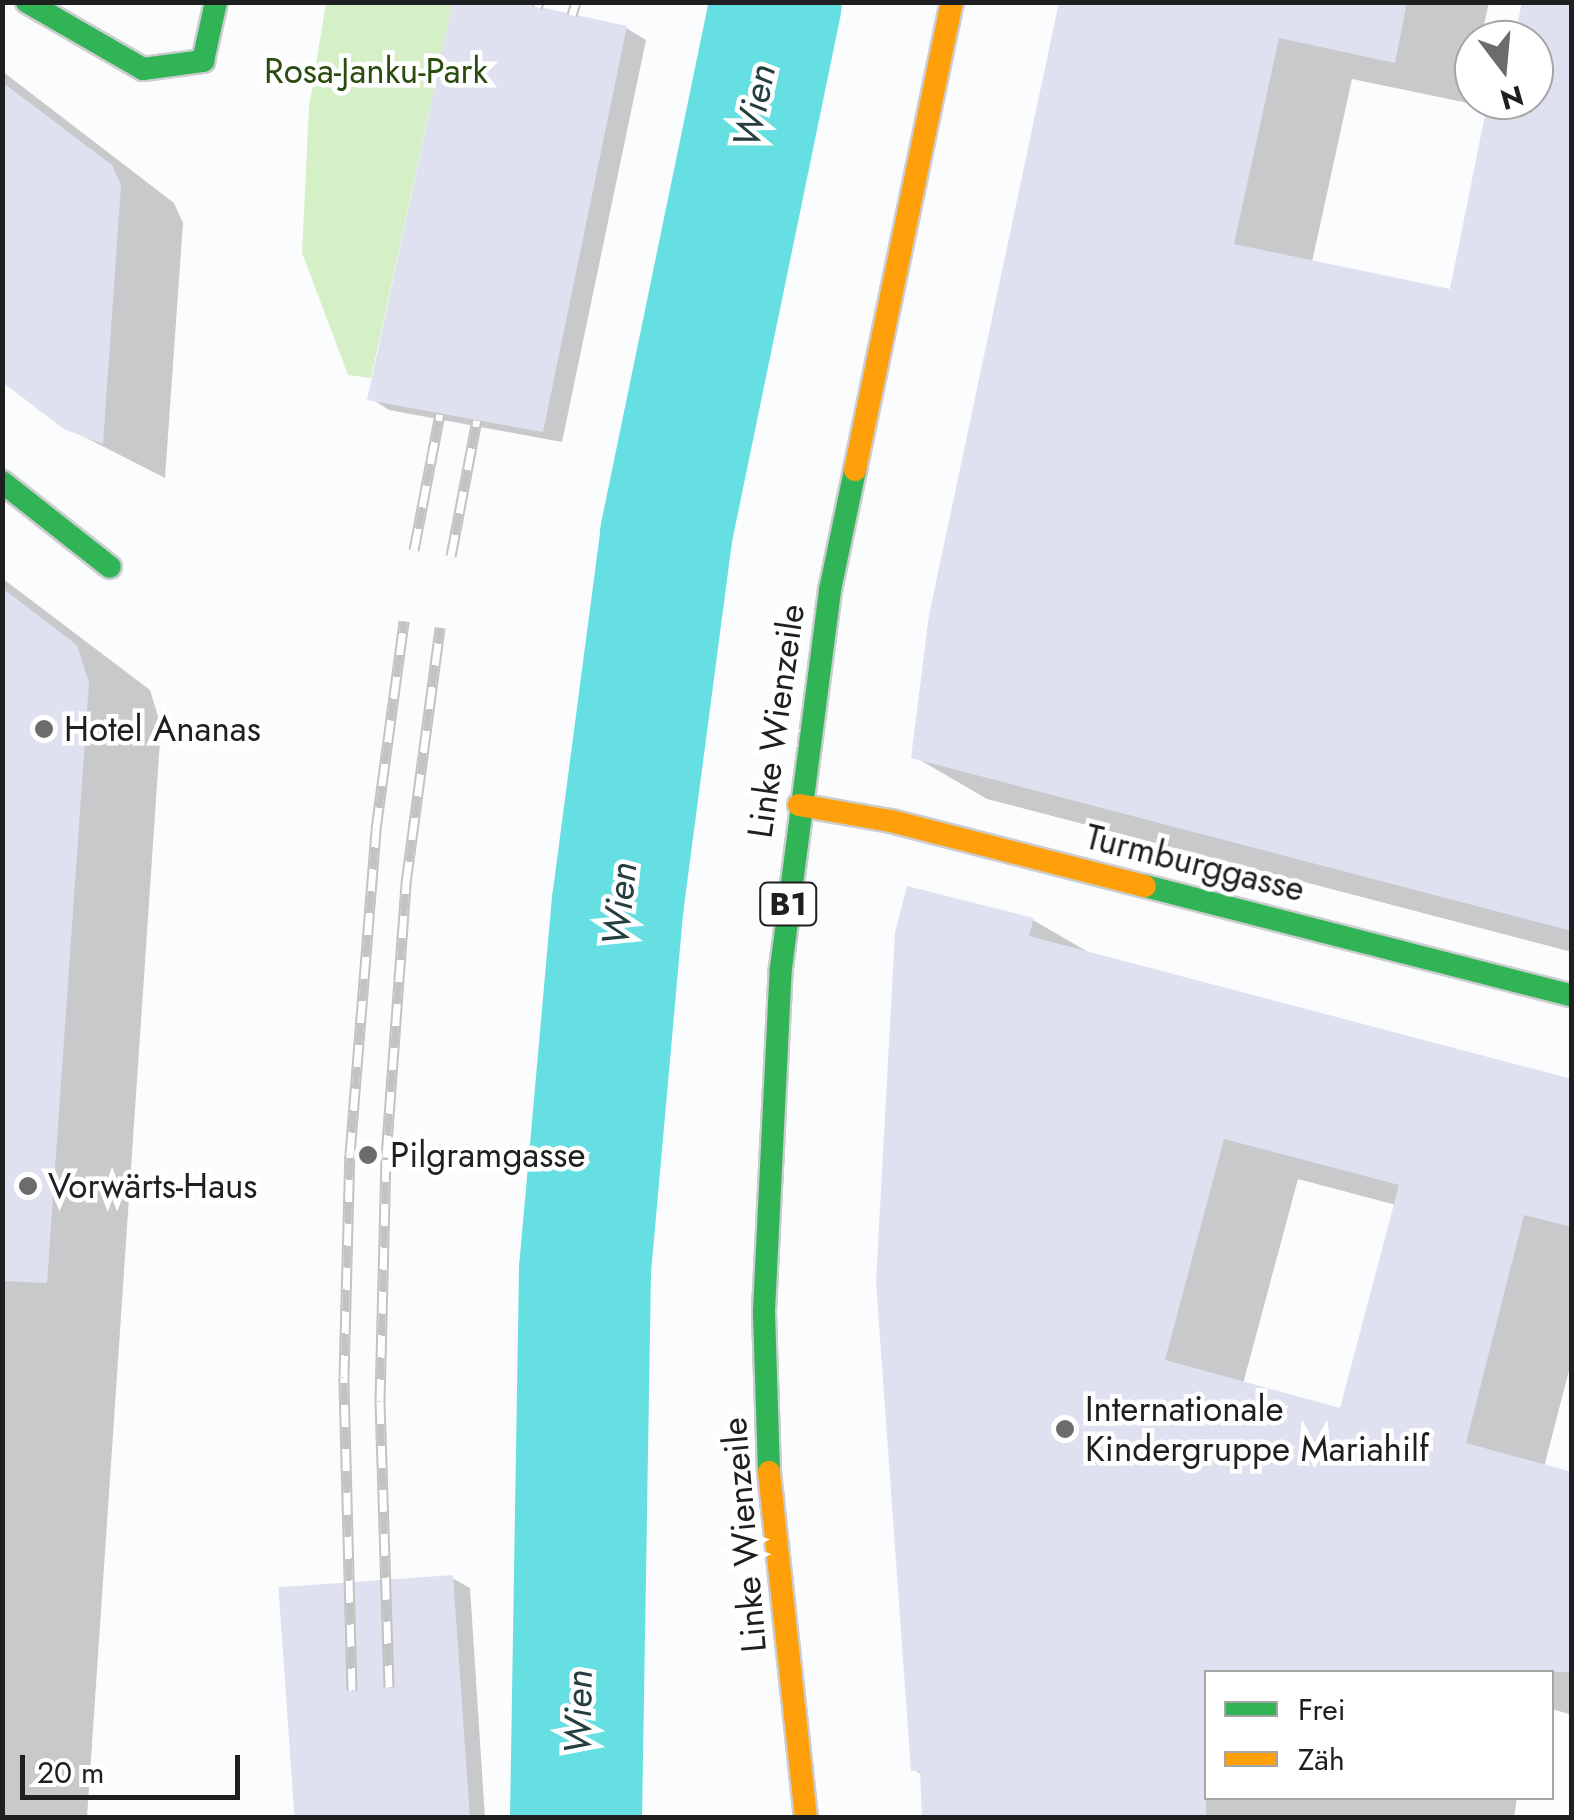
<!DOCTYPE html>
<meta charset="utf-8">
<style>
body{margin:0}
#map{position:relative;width:1574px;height:1820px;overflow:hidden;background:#fafcfe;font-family:Jost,sans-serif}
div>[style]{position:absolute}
.green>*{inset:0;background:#d5f0c6}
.shadow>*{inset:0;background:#0003}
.river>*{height:132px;margin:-66px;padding:0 66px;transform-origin:66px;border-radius:66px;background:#66dfe2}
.building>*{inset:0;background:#e0e1f0;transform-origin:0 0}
.roads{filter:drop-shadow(2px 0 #cccdcf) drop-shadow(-2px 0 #cccdcf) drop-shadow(0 2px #cccdcf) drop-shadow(0 -2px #cccdcf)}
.fast>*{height:22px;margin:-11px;padding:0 11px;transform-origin:11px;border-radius:11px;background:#30b455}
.slow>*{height:22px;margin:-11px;padding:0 11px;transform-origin:11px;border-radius:11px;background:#ff9f0a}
.rail>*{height:11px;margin-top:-5.5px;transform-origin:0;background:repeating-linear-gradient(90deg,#fff 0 22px,#c2c3c3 0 44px);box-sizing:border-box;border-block:2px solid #c2c3c3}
.dots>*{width:28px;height:28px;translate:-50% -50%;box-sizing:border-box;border:5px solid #fff;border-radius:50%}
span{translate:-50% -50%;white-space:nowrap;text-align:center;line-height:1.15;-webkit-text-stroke:9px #fff;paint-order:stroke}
.shield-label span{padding:2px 8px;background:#fff;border:2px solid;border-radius:8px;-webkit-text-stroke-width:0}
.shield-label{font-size:32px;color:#1e1f21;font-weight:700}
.park-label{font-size:35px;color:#2b4c0f}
.street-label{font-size:35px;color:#1e1f21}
.poi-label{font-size:35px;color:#1e1f21}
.left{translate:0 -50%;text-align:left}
.water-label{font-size:38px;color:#253e3f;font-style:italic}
.frame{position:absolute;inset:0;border:5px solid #1e1f21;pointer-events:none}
.legend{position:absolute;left:1204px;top:1670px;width:350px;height:130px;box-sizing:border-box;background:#fff;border:2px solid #a5a5a6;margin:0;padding:12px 18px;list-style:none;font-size:30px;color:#1e1f21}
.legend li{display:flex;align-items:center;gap:20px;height:50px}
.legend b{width:50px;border:2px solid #a5a5a6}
.north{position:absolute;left:1454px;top:20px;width:100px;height:100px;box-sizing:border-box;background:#fff;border:2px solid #a5a5a6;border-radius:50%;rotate:164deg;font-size:28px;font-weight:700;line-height:40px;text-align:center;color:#1e1f21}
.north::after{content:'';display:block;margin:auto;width:35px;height:45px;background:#6b6c6e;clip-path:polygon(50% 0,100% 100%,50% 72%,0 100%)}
.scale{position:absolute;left:20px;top:1755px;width:220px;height:45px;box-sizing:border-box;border:5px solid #1e1f21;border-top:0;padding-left:12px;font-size:30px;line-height:35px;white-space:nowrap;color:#1e1f21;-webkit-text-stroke:8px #fff;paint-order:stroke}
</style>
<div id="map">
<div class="green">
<div style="clip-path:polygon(326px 3px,453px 3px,371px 378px,348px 375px,302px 253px,309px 107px)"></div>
</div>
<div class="shadow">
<div style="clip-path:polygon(1064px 2px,1489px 2px,1481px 40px,1474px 40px,1468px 103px,1352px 79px,1312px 262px,1452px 292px,1491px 100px,1534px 100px,1534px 40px,1517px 40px,1572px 2px,1572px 952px,987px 799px,913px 756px)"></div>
<div style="clip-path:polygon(626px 28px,646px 40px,562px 442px,389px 410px,370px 398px)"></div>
<div style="clip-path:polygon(2px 71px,174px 203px,183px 223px,165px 478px,65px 427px,2px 380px)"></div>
<div style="clip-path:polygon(2px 578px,150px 690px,161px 726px,87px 1818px,2px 1818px)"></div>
<div style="clip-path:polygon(evenodd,1033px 920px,1095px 956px,1572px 1081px,1572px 1359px,1544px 1467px,1572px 1474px,1572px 1715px,1552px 1709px,1552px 1672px,1206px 1672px,1206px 1798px,1517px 1798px,1514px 1818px,925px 1818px,923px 1775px,914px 1770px,878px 1282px,1033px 920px,1298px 1179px,1396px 1205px,1342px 1411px,1243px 1384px,1298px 1179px)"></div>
<div style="clip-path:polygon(452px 1578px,470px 1588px,485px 1818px,296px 1818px)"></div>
</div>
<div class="river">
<div style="left:576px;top:1818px;width:548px;rotate:-89.06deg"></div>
<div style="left:585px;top:1270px;width:369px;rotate:-84.9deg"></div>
<div style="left:618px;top:902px;width:370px;rotate:-82.5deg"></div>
<div style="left:666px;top:535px;width:544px;rotate:-78.34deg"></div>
</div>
<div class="building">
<div style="clip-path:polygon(453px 2px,517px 2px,627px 26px,543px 432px,367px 400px)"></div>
<div style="clip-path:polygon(1059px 2px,1407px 2px,1395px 63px,1279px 38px,1234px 244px,1450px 289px,1488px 100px,1534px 100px,1534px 40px,1514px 40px,1522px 2px,1572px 2px,1572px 931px,911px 758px,929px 615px)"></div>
<div style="clip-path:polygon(2px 82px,112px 165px,121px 185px,103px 444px,64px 429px,2px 382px)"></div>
<div style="clip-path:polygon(2px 588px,77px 645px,89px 683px,47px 1283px,2px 1281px)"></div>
<div style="clip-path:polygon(evenodd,907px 886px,1034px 918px,1029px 936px,1572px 1079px,1572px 1227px,1524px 1215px,1466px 1443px,1572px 1472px,1572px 1672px,1206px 1672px,1206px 1818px,922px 1818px,920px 1771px,911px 1771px,876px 1282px,895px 933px,907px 886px,1224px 1139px,1399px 1185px,1340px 1408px,1165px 1360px,1224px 1139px)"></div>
<div style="left:453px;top:1575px;width:243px;height:175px;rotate:86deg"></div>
</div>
<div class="roads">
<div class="fast">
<div style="left:27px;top:2px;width:134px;rotate:30deg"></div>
<div style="left:143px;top:69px;width:61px;rotate:-7.6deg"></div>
<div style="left:203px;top:61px;width:60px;rotate:-77.6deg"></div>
<div style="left:2px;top:482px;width:137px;rotate:38.2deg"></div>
<div style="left:1145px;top:886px;width:441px;rotate:14.4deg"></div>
<div style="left:769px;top:1472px;width:161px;rotate:-91.8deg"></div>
<div style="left:764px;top:1311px;width:343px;rotate:-87.2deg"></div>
<div style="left:781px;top:968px;width:381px;rotate:-82.6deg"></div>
<div style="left:830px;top:590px;width:123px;rotate:-78.2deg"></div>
</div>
<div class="slow">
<div style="left:855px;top:470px;width:478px;rotate:-78.3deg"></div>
<div style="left:799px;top:805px;width:93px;rotate:9.9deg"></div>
<div style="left:891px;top:821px;width:262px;rotate:14.4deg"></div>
<div style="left:769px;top:1472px;width:348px;rotate:83.9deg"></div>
</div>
</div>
<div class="rail">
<div style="left:537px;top:7px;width:5px;rotate:-68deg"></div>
<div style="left:572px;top:15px;width:14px;rotate:-73deg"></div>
<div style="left:414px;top:550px;width:138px;rotate:-79.2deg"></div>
<div style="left:451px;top:556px;width:138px;rotate:-79.2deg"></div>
<div style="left:389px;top:1687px;width:286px;rotate:-91.8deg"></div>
<div style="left:380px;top:1401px;width:244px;rotate:-88.6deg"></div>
<div style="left:386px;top:1157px;width:275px;rotate:-85.8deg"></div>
<div style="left:406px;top:883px;width:258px;rotate:-82.4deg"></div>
<div style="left:352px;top:1690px;width:313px;rotate:-91.5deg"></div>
<div style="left:344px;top:1377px;width:223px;rotate:-88.5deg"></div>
<div style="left:350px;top:1154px;width:326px;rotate:-85.4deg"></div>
<div style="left:376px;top:829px;width:210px;rotate:-82.3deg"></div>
</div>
<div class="dots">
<div style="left:44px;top:729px;background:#6b6c6e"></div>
<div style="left:368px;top:1155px;background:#6b6c6e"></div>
<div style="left:28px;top:1186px;background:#6b6c6e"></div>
<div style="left:1065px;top:1429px;background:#6b6c6e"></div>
</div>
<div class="shield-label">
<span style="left:788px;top:904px">B1</span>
</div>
<div class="park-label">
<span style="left:376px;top:71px">Rosa-Janku-Park</span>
</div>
<div class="street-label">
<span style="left:776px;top:721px;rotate:-82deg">Linke Wienzeile</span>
<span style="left:1195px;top:863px;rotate:14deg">Turmburggasse</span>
<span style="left:744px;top:1535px;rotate:-95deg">Linke Wienzeile</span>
</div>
<div class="poi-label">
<span class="left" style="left:64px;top:729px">Hotel Ananas</span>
<span class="left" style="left:390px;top:1155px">Pilgramgasse</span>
<span class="left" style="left:48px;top:1186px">Vorwärts-Haus</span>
<span class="left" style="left:1085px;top:1429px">Internationale<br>Kindergruppe Mariahilf</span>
</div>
<div class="water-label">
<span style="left:754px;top:106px;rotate:-78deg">Wien</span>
<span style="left:619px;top:904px;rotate:-84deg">Wien</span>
<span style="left:578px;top:1712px;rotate:-89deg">Wien</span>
</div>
<div class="frame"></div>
<ul class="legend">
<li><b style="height:12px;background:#30b455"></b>Frei</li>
<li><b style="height:12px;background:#ff9f0a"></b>Zäh</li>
</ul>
<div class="north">N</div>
<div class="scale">20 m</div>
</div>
